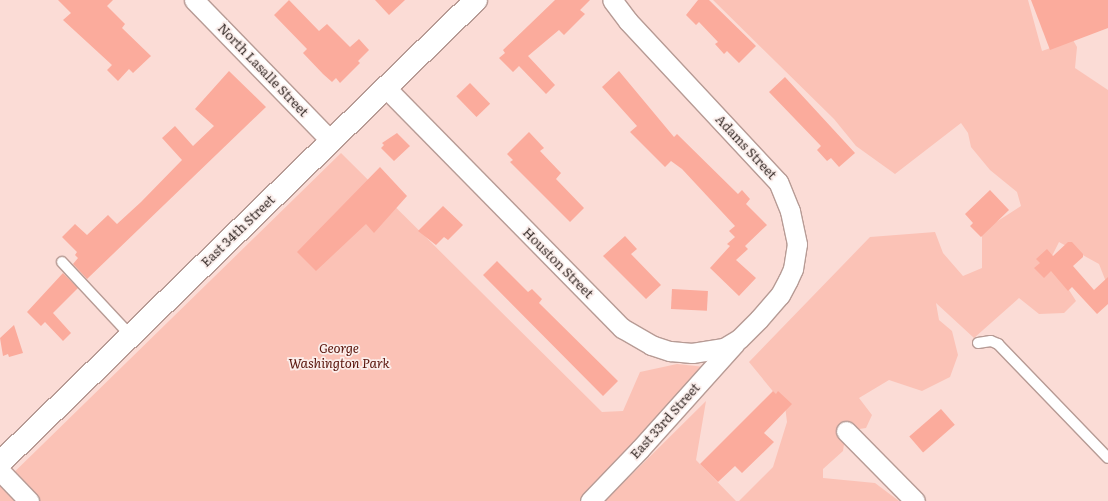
<!DOCTYPE html>
<style>
body{margin:0}
#map{position:relative;width:1108px;height:501px;overflow:hidden;background:#fbdcd6;font-family:Literata,serif}
div>[style]{position:absolute}
.green>*{inset:0;background:#fbc2b6}
.building>*{inset:0;background:#fbab9c;transform-origin:0 0}
.roads{filter:drop-shadow(1px 0 #b79b95) drop-shadow(-1px 0 #b79b95) drop-shadow(0 1px #b79b95) drop-shadow(0 -1px #b79b95)}
.lane>*{height:10px;margin:-5px;padding:0 5px;transform-origin:5px;border-radius:5px;background:#fff}
.street>*{height:19px;margin:-9.5px;padding:0 9.5px;transform-origin:9.5px;border-radius:9.5px;background:#fff}
.secondary>*{height:22px;margin:-11px;padding:0 11px;transform-origin:11px;border-radius:11px;background:#fff}
span{translate:-50% -50%;white-space:nowrap;text-align:center;line-height:1.15;-webkit-text-stroke:3.5px #fbeeeb;paint-order:stroke}
.street-label{font-size:13px;color:#3a2f2c}
.park-label{font-size:13px;color:#58130a;font-style:italic}
</style>
<div id="map">
<div class="green">
<div style="clip-path:polygon(713px 0,1028px 0,1042px 51px,1073px 40px,1077px 47px,1075px 68px,1108px 90px,1108px 287px,1099px 264px,1059px 242px,1050px 260px,1076px 301px,1064px 313px,1039px 314px,1019px 298px,974px 338px,936px 303px,939px 320px,952px 331px,958px 355px,950px 377px,922px 391px,889px 380px,859px 398px,872px 415px,866px 428px,846px 431px,843px 451px,823px 469px,823px 478px,875px 483px,899px 501px,739px 501px,773px 467px,787px 422px,785px 406px,749px 362px,870px 237px,935px 232px,943px 253px,963px 276px,982px 268px,982px 231px,1021px 206px,1017px 192px,990px 170px,971px 147px,968px 133px,961px 123px,895px 174px,856px 146px,834px 119px)"></div>
<div style="clip-path:polygon(341px 153px,602px 412px,623px 411px,640px 372px,677px 364px,714px 368px,589px 501px,0 501px,0 486px)"></div>
<div style="clip-path:polygon(706px 401px,696px 460px,736px 501px,605px 501px)"></div>
</div>
<div class="building">
<div style="clip-path:polygon(58px 0,113px 0,107px 6px,125px 24px,122px 28px,151px 56px,133px 73px,129px 69px,118px 81px,107px 70px,112px 65px,63px 20px,71px 13px)"></div>
<div style="clip-path:polygon(289px 0,319px 31px,327px 24px,350px 47px,359px 39px,369px 50px,358px 61px,360px 63px,340px 83px,336px 78px,332px 82px,323px 74px,303px 53px,307px 49px,274px 15px)"></div>
<div style="clip-path:polygon(375px 0,405px 0,389px 15px)"></div>
<div style="clip-path:polygon(555px 0,590px 0,580px 10px,585px 14px,564px 35px,559px 30px,528px 56px,555px 85px,546px 94px,519px 66px,513px 72px,499px 58px,505px 53px,503px 50px)"></div>
<div style="clip-path:polygon(698px 0,709px 0,756px 46px,739px 63px,727px 51px,724px 54px,715px 44px,718px 42px,699px 22px,696px 25px,686px 15px)"></div>
<div style="clip-path:polygon(1031px 0,1108px 0,1108px 28px,1050px 50px)"></div>
<div style="clip-path:polygon(229px 71px,266px 107px,87px 279px,73px 264px,78px 258px,75px 255px,77px 252px,62px 237px,75px 224px,87px 235px,108px 215px,117px 224px,141px 202px,182px 160px,162px 138px,175px 126px,193px 146px,214px 126px,195px 109px)"></div>
<div style="clip-path:polygon(619px 71px,674px 137px,677px 134px,738px 194px,742px 190px,750px 199px,746px 204px,767px 225px,745px 246px,748px 249px,736px 260px,756px 278px,739px 296px,710px 268px,730px 246px,727px 244px,735px 237px,729px 231px,735px 226px,682px 169px,671px 161px,665px 167px,630px 132px,637px 126px,602px 87px)"></div>
<div style="clip-path:polygon(785px 77px,855px 153px,839px 167px,831px 158px,827px 161px,817px 150px,821px 146px,769px 92px)"></div>
<div style="left:470px;top:83px;width:29px;height:19px;rotate:46deg"></div>
<div style="clip-path:polygon(529px 132px,544px 148px,540px 151px,561px 173px,556px 179px,584px 208px,570px 222px,510px 162px,513px 160px,507px 154px)"></div>
<div style="clip-path:polygon(397px 133px,410px 146px,394px 161px,381px 148px,384px 145px,382px 143px)"></div>
<div style="clip-path:polygon(380px 167px,407px 196px,374px 233px,366px 224px,316px 271px,297px 252px)"></div>
<div style="clip-path:polygon(990px 190px,1009px 210px,981px 237px,970px 226px,973px 223px,965px 214px)"></div>
<div style="clip-path:polygon(443px 206px,463px 225px,448px 240px,444px 237px,436px 245px,418px 231px)"></div>
<div style="clip-path:polygon(625px 236px,637px 249px,631px 254px,661px 285px,646px 299px,603px 256px)"></div>
<div style="clip-path:polygon(1068px 242px,1072px 242px,1083px 254px,1083px 257px,1073px 266px,1094px 290px,1108px 277px,1108px 304px,1097px 314px,1072px 287px,1068px 291px,1051px 271px,1044px 278px,1034px 268px,1040px 263px,1036px 259px,1047px 249px,1053px 256px)"></div>
<div style="clip-path:polygon(497px 261px,528px 292px,532px 289px,542px 299px,539px 303px,618px 381px,603px 396px,483px 275px)"></div>
<div style="clip-path:polygon(63px 273px,78px 288px,53px 313px,71px 333px,63px 341px,45px 322px,41px 326px,27px 312px)"></div>
<div style="left:672px;top:289px;width:36px;height:20px;rotate:3deg"></div>
<div style="clip-path:polygon(14px 325px,23px 353px,9px 357px,8px 354px,3px 356px,0 338px)"></div>
<div style="clip-path:polygon(773px 391px,776px 394px,778px 391px,792px 404px,764px 433px,774px 442px,742px 473px,735px 466px,718px 482px,700px 464px)"></div>
<div style="left:941px;top:409px;width:21px;height:42px;rotate:49deg"></div>
</div>
<div class="roads">
<div class="lane">
<div style="left:62px;top:262px;width:101px;rotate:47deg"></div>
<div style="left:978px;top:343px;width:13px;rotate:-9deg"></div>
<div style="left:991px;top:341px;width:8px;rotate:23deg"></div>
<div style="left:998px;top:344px;width:158px;rotate:46deg"></div>
</div>
<div class="street">
<div style="left:194px;top:0;width:197px;rotate:45.8deg"></div>
<div style="left:386px;top:88px;width:337px;rotate:45.5deg"></div>
<div style="left:622px;top:328px;width:34px;rotate:30deg"></div>
<div style="left:651px;top:345px;width:20px;rotate:18deg"></div>
<div style="left:670px;top:351px;width:22px;rotate:5deg"></div>
<div style="left:692px;top:353px;width:32px;rotate:-9deg"></div>
<div style="left:724px;top:348px;width:17px;rotate:-31deg"></div>
<div style="left:739px;top:339px;width:28px;rotate:-45deg"></div>
<div style="left:759px;top:319px;width:32px;rotate:-49deg"></div>
<div style="left:780px;top:295px;width:17px;rotate:-62deg"></div>
<div style="left:788px;top:280px;width:12px;rotate:-66deg"></div>
<div style="left:793px;top:269px;width:25px;rotate:-81deg"></div>
<div style="left:797px;top:244px;width:34px;rotate:-102deg"></div>
<div style="left:790px;top:211px;width:31px;rotate:-112deg"></div>
<div style="left:778px;top:182px;width:220px;rotate:-133deg"></div>
<div style="left:628px;top:21px;width:26px;rotate:-127deg"></div>
<div style="left:846px;top:431px;width:98px;rotate:45.4deg"></div>
<div style="left:0;top:471px;width:42px;rotate:46deg"></div>
<div style="left:590px;top:501px;width:72px;rotate:-46.1deg"></div>
<div style="left:640px;top:449px;width:142px;rotate:-48.1deg"></div>
</div>
<div class="secondary">
<div style="left:0;top:463px;width:664px;rotate:-44.21deg"></div>
</div>
</div>
<div class="street-label">
<span style="left:263px;top:70px;rotate:46deg">North Lasalle Street</span>
<span style="left:746px;top:147px;rotate:47deg">Adams Street</span>
<span style="left:238px;top:231px;rotate:-44deg">East 34th Street</span>
<span style="left:558px;top:263px;rotate:45deg">Houston Street</span>
<span style="left:665px;top:421px;rotate:-48deg">East 33rd Street</span>
</div>
<div class="park-label">
<span style="left:339px;top:356px">George<br>Washington Park</span>
</div>
</div>
